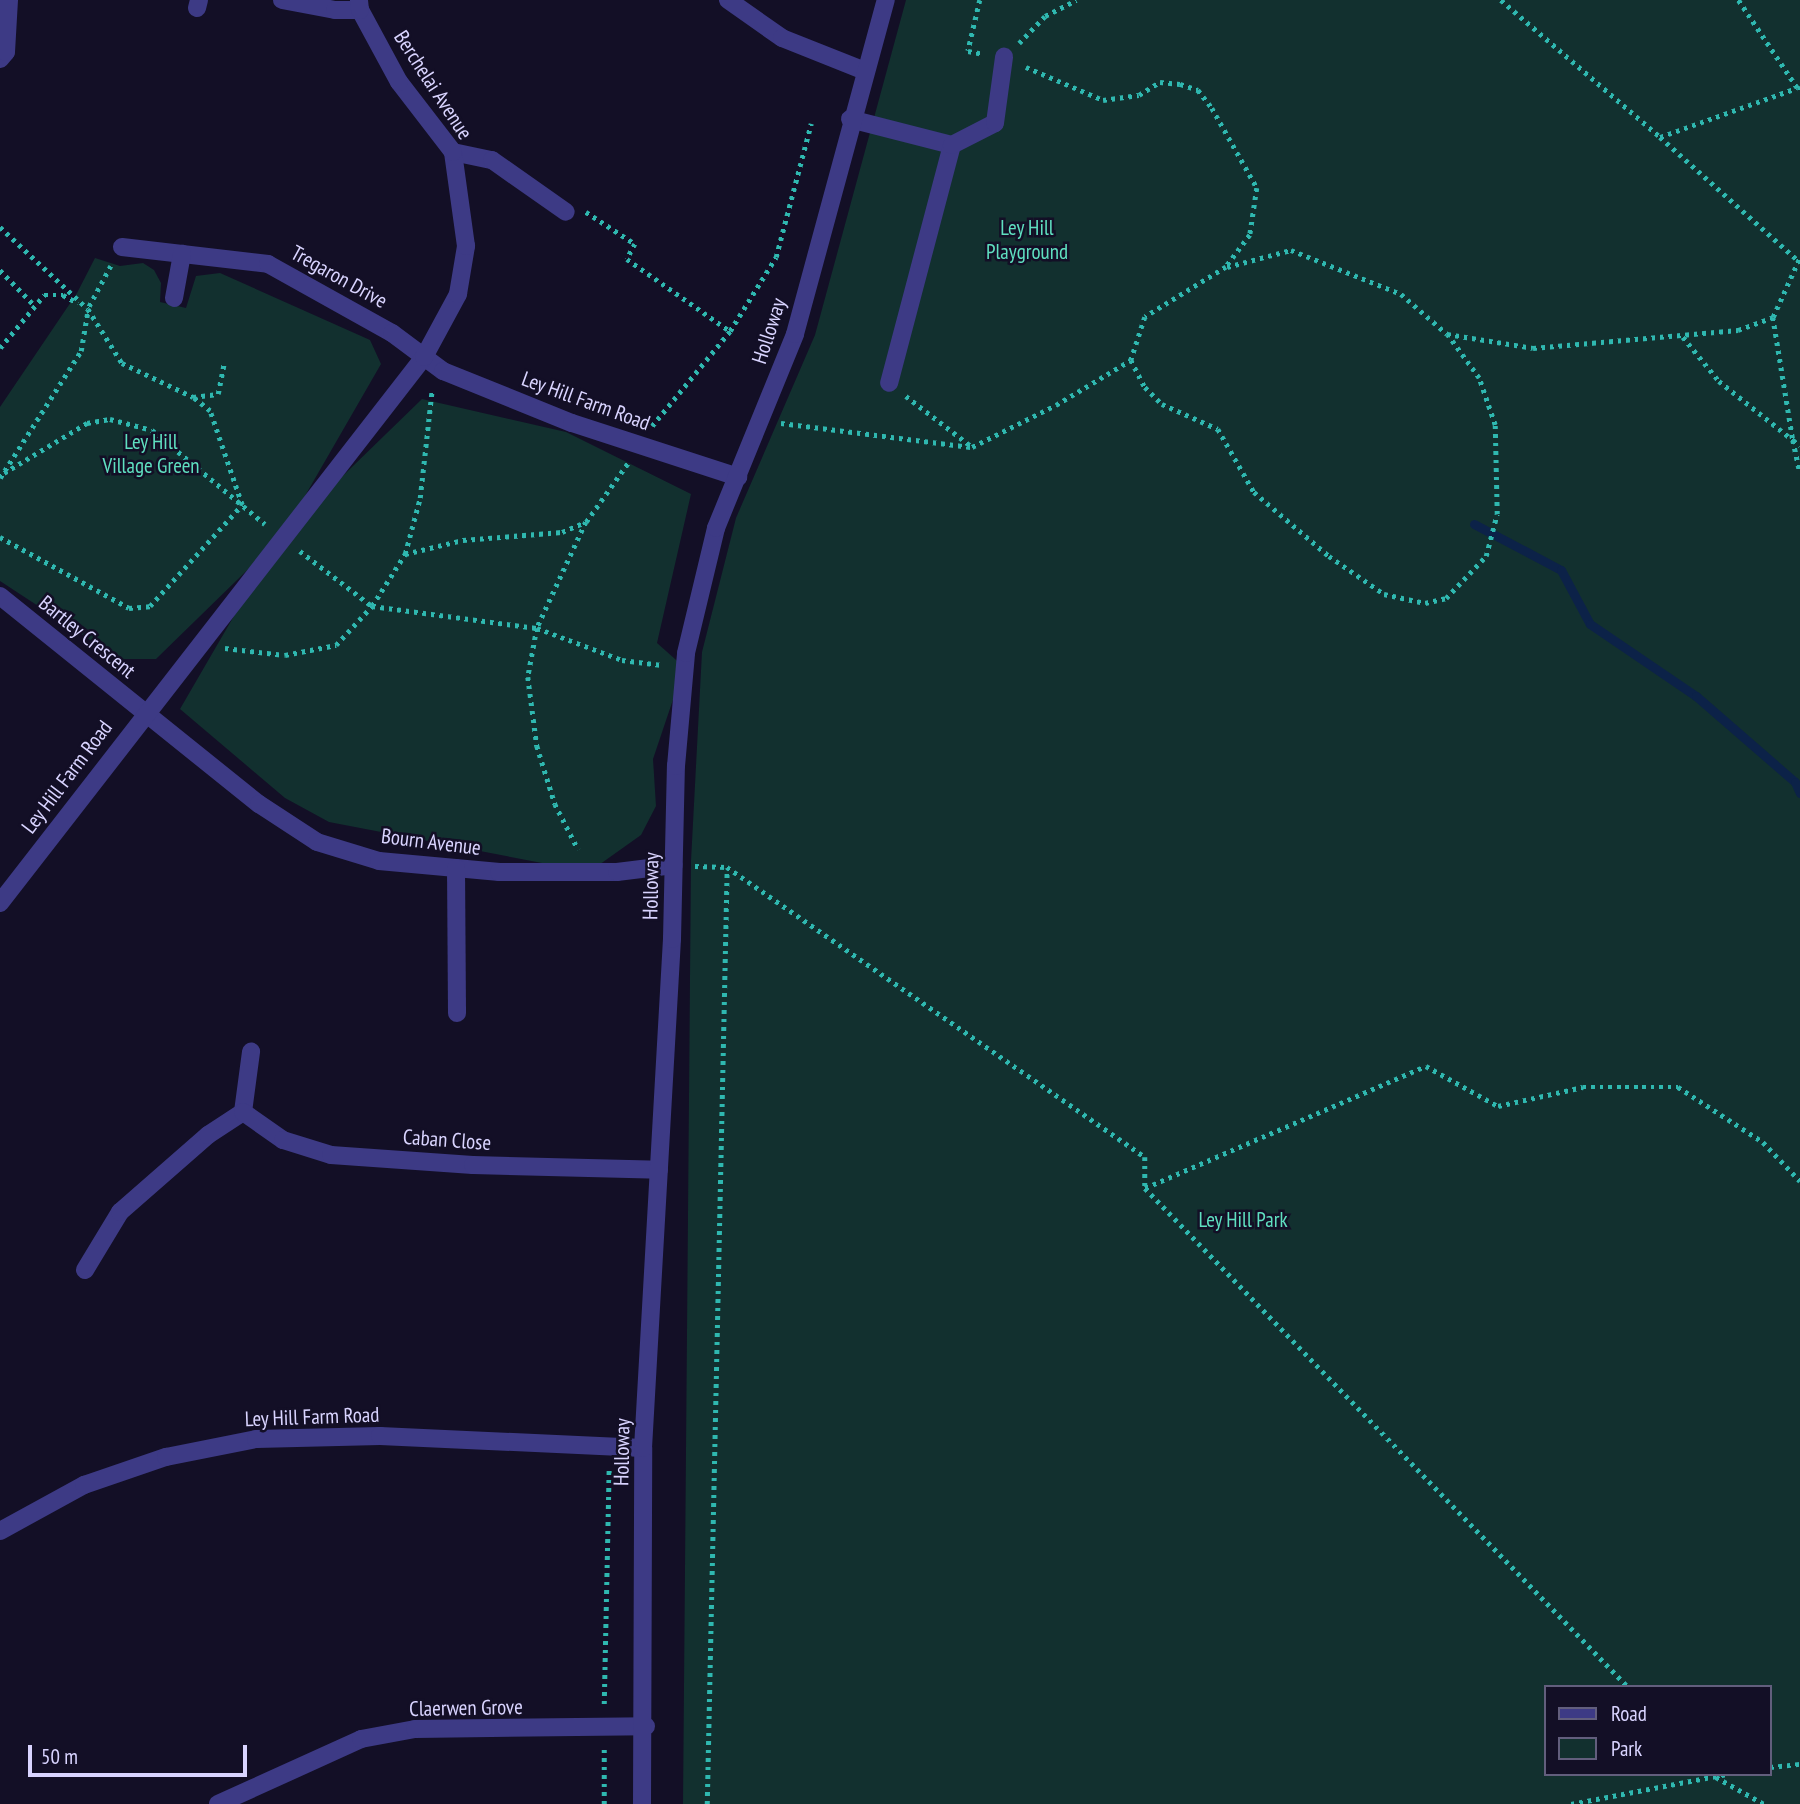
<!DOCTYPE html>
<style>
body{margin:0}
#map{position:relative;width:1800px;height:1804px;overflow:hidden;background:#130f26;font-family:"PT Sans Narrow",sans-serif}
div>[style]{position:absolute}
.green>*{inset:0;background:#12302f}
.stream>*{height:9px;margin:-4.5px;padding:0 4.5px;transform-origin:4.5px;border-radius:4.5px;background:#0c2248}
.path>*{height:4.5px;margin-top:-2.25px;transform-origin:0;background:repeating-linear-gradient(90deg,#2fb8b0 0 3.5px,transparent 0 8.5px)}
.minor>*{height:18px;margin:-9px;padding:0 9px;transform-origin:9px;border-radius:9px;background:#3d3a85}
span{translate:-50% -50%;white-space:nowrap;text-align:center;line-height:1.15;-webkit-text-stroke:5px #130f26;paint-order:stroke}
.street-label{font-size:21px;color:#d9d4ff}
.park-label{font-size:21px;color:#5fe0c0}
.legend{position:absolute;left:1544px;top:1685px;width:228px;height:91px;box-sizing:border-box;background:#130f26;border:2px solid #625e7d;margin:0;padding:9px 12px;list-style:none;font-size:21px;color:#d9d4ff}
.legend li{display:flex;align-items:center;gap:14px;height:35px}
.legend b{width:35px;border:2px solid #625e7d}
.scale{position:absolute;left:28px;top:1745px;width:219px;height:32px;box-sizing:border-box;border:4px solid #d9d4ff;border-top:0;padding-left:9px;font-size:21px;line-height:24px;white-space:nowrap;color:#d9d4ff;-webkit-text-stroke:5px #130f26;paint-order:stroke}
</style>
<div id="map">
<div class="green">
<div style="clip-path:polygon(evenodd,906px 0,1800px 0,1800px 1804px,683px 1804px,691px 861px,702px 652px,736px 518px,815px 335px,906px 0,1546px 1687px,1770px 1687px,1770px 1774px,1546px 1774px,1546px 1687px)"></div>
<div style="clip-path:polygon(95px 258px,120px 266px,143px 263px,154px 270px,161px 283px,160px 302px,186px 308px,196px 276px,220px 273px,370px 340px,381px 364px,283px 534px,422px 399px,566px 432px,691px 494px,657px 643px,684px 667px,653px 759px,656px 806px,641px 835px,589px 872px,329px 822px,285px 798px,180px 709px,278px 540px,156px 659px,119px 659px,0 581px,0 407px,77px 293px)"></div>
</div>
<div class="stream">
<div style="left:1474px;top:524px;width:98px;rotate:27.9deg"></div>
<div style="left:1561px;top:570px;width:61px;rotate:61.8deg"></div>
<div style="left:1590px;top:624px;width:128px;rotate:34.2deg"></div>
<div style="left:1696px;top:696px;width:131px;rotate:41deg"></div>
<div style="left:1795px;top:782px;width:12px;rotate:66deg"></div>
</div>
<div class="path">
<div style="left:980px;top:0;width:52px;rotate:103.2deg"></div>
<div style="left:968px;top:51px;width:16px;rotate:11deg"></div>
<div style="left:1501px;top:0;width:210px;rotate:40.7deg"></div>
<div style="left:1660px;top:137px;width:145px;rotate:-19.7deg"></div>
<div style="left:1797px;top:88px;width:106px;rotate:-123.8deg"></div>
<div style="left:1019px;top:43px;width:37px;rotate:-46deg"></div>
<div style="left:1045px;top:16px;width:35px;rotate:-27deg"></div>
<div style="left:1026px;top:67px;width:84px;rotate:23.2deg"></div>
<div style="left:1103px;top:100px;width:36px;rotate:-8deg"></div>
<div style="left:1139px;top:95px;width:25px;rotate:-32deg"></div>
<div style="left:1160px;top:82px;width:20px;rotate:6deg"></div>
<div style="left:1180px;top:84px;width:19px;rotate:18deg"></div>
<div style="left:1198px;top:90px;width:23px;rotate:52deg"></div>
<div style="left:1212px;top:108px;width:92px;rotate:60.6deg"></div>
<div style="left:1257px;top:188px;width:48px;rotate:98.5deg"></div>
<div style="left:1250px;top:235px;width:40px;rotate:127deg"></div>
<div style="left:1226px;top:267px;width:95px;rotate:148.3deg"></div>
<div style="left:1145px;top:317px;width:45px;rotate:108deg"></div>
<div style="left:1131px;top:360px;width:30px;rotate:63deg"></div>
<div style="left:1145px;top:387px;width:24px;rotate:45deg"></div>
<div style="left:1162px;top:404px;width:61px;rotate:24.1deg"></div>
<div style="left:1218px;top:429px;width:73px;rotate:60.3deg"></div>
<div style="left:1254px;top:492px;width:99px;rotate:40.5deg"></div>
<div style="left:1329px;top:556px;width:67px;rotate:34.6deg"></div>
<div style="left:1384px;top:594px;width:42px;rotate:12.4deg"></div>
<div style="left:1425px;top:603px;width:22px;rotate:-13deg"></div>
<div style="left:1446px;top:598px;width:58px;rotate:-46.4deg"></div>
<div style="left:1486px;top:556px;width:43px;rotate:-75.3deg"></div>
<div style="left:1497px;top:514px;width:89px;rotate:-91.3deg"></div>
<div style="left:1495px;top:425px;width:50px;rotate:-108.8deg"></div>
<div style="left:1479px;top:378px;width:54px;rotate:-126deg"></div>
<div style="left:1800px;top:86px;width:4px;rotate:90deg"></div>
<div style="left:1660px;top:137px;width:188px;rotate:41.8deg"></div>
<div style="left:586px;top:212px;width:59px;rotate:33.1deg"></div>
<div style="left:635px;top:244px;width:17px;rotate:118deg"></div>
<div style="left:627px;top:259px;width:126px;rotate:35deg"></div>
<div style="left:0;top:227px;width:120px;rotate:43deg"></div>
<div style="left:111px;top:266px;width:49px;rotate:118.1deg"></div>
<div style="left:88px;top:309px;width:64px;rotate:57.8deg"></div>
<div style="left:122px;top:363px;width:79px;rotate:25.6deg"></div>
<div style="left:193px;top:397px;width:25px;rotate:-7deg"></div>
<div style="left:218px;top:394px;width:33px;rotate:-79deg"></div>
<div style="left:1227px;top:267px;width:66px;rotate:-14.9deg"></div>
<div style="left:1291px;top:250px;width:118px;rotate:21.8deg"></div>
<div style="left:1401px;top:294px;width:61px;rotate:41deg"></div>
<div style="left:1447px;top:334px;width:87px;rotate:9.2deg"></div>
<div style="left:1533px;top:348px;width:206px;rotate:-5deg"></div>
<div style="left:1738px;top:330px;width:37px;rotate:-20deg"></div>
<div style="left:1773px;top:317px;width:66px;rotate:-65.8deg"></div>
<div style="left:0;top:270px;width:49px;rotate:45.8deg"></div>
<div style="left:1773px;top:317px;width:125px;rotate:80.8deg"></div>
<div style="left:1793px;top:440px;width:9px;rotate:41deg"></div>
<div style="left:1683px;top:337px;width:57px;rotate:50.7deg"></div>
<div style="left:1719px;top:381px;width:95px;rotate:38.6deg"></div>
<div style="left:1793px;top:440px;width:34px;rotate:78deg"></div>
<div style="left:0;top:348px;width:69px;rotate:-50.3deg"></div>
<div style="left:44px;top:295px;width:19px"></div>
<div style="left:63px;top:295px;width:17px;rotate:28deg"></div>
<div style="left:906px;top:396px;width:82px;rotate:37.6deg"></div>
<div style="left:781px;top:423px;width:193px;rotate:7.2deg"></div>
<div style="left:972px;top:447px;width:94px;rotate:-26.6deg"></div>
<div style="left:1056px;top:405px;width:87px;rotate:-31deg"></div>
<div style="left:652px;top:426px;width:123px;rotate:-50.6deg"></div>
<div style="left:730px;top:331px;width:87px;rotate:-58.1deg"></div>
<div style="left:776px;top:257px;width:138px;rotate:-75.3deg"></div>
<div style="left:4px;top:473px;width:97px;rotate:-31.1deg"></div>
<div style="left:87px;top:423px;width:23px;rotate:-10deg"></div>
<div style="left:110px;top:419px;width:43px;rotate:14.7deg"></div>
<div style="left:152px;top:430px;width:147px;rotate:39.8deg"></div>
<div style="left:0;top:478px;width:151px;rotate:-57.5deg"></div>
<div style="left:81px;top:351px;width:43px;rotate:-80.5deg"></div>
<div style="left:586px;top:522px;width:72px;rotate:-54.6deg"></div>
<div style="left:0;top:537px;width:147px;rotate:28.8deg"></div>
<div style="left:129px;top:608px;width:21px;rotate:-5deg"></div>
<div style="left:150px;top:606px;width:137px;rotate:-47.7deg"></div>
<div style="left:242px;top:505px;width:99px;rotate:-108.8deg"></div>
<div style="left:210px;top:411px;width:22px;rotate:-141deg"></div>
<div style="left:300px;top:551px;width:91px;rotate:37.4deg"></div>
<div style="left:372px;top:606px;width:62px;rotate:-57.6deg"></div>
<div style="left:405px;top:554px;width:58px;rotate:-75deg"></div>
<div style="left:420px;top:498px;width:110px;rotate:-83.7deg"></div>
<div style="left:405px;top:554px;width:60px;rotate:-13.6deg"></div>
<div style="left:463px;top:540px;width:99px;rotate:-4.6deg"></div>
<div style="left:562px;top:532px;width:26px;rotate:-23deg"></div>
<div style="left:586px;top:522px;width:117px;rotate:114.8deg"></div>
<div style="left:537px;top:628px;width:50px;rotate:100.4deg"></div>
<div style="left:528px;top:677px;width:70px;rotate:82.6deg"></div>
<div style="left:537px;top:746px;width:61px;rotate:72.8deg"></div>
<div style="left:555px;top:804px;width:51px;rotate:62.9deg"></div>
<div style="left:225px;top:648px;width:60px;rotate:6.7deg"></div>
<div style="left:285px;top:655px;width:52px;rotate:-11.1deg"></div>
<div style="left:336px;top:645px;width:53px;rotate:-47.3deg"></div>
<div style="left:372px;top:606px;width:166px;rotate:7.6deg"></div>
<div style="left:537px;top:628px;width:91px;rotate:20.6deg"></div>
<div style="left:622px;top:660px;width:40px;rotate:7.1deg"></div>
<div style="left:695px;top:866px;width:32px;rotate:2deg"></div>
<div style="left:727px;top:867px;width:509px;rotate:34.75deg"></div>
<div style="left:1145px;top:1157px;width:31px;rotate:90deg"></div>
<div style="left:1145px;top:1188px;width:694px;rotate:45.93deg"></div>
<div style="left:1145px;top:1188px;width:306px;rotate:-23.5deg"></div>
<div style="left:1426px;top:1066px;width:82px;rotate:29.1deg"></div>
<div style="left:1498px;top:1106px;width:87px;rotate:-12.6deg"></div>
<div style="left:1583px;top:1087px;width:95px"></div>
<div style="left:1678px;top:1087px;width:101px;rotate:32.9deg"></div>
<div style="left:1763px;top:1142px;width:54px;rotate:46.5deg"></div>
<div style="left:604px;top:1704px;width:236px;rotate:-88.8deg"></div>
<div style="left:1770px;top:1767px;width:30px;rotate:-6deg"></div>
<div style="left:1716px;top:1777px;width:55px;rotate:29.4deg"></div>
<div style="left:604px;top:1804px;width:56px;rotate:-90deg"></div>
<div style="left:707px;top:1804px;width:936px;rotate:-88.78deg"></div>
<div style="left:1571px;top:1804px;width:159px;rotate:-10.9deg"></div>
</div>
<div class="minor">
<div style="left:282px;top:0;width:54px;rotate:10.7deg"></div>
<div style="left:335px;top:10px;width:25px"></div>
<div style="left:728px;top:0;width:66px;rotate:35.1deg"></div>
<div style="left:782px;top:38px;width:89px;rotate:21.7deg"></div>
<div style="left:197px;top:8px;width:8px;rotate:-76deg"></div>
<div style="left:0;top:59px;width:9px;rotate:-49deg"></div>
<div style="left:6px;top:52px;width:52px;rotate:-86.7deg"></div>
<div style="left:850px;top:119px;width:105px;rotate:14.3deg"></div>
<div style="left:952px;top:145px;width:246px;rotate:104.8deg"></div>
<div style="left:952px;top:145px;width:48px;rotate:-27.1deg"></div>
<div style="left:995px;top:123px;width:67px;rotate:-82.2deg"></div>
<div style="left:453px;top:152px;width:40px;rotate:12deg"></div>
<div style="left:492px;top:160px;width:90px;rotate:35.1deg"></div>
<div style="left:122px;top:247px;width:147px;rotate:6.6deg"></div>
<div style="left:268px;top:264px;width:142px;rotate:29.1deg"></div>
<div style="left:392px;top:333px;width:64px;rotate:36.7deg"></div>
<div style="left:443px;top:371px;width:139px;rotate:22deg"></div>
<div style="left:572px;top:423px;width:175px;rotate:18deg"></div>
<div style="left:174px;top:298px;width:45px;rotate:-79.7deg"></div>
<div style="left:0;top:596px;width:332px;rotate:38.8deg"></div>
<div style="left:259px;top:804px;width:69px;rotate:33.2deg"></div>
<div style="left:317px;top:842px;width:65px;rotate:17deg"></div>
<div style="left:379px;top:861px;width:121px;rotate:5.2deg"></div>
<div style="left:499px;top:872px;width:118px"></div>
<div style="left:617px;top:872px;width:57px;rotate:-7deg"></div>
<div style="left:456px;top:868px;width:145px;rotate:89.6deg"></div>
<div style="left:0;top:903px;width:691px;rotate:-52.17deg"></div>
<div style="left:424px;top:357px;width:72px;rotate:-61.6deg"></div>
<div style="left:458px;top:294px;width:49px;rotate:-80.5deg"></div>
<div style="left:466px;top:246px;width:95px;rotate:-97.9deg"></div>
<div style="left:453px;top:152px;width:88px;rotate:-127.6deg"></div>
<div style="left:399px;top:82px;width:82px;rotate:-118.4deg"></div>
<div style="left:360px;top:10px;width:10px;rotate:-96deg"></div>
<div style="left:243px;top:1112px;width:61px;rotate:-82.4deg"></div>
<div style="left:85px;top:1270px;width:68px;rotate:-58.9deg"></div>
<div style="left:120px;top:1212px;width:117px;rotate:-41.2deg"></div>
<div style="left:208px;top:1135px;width:42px;rotate:-33.3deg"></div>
<div style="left:243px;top:1112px;width:49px;rotate:35deg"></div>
<div style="left:283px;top:1140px;width:50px;rotate:17.4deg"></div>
<div style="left:331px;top:1155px;width:142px;rotate:4deg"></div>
<div style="left:473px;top:1165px;width:186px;rotate:1.5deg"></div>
<div style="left:0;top:1531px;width:96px;rotate:-28.7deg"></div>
<div style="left:84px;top:1485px;width:87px;rotate:-18.9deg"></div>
<div style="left:166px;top:1457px;width:92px;rotate:-11.3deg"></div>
<div style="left:256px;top:1439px;width:124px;rotate:-1.4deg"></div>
<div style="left:380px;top:1436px;width:263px;rotate:2.6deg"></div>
<div style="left:218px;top:1804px;width:157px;rotate:-24.4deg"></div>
<div style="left:361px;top:1739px;width:55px;rotate:-10.5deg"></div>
<div style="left:415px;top:1729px;width:231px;rotate:-0.7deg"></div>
<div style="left:642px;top:1804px;width:356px;rotate:-89.8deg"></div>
<div style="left:643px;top:1448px;width:510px;rotate:-86.74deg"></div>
<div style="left:672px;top:939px;width:173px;rotate:-88.7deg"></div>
<div style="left:676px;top:766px;width:113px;rotate:-84.9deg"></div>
<div style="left:686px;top:653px;width:129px;rotate:-76.5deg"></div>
<div style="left:716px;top:528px;width:209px;rotate:-67.8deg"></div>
<div style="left:795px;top:334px;width:346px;rotate:-74.8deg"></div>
</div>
<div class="street-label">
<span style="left:433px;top:85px;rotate:57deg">Berchelai Avenue</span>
<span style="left:339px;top:277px;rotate:29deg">Tregaron Drive</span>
<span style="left:769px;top:331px;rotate:-72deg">Holloway</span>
<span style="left:586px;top:401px;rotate:20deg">Ley Hill Farm Road</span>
<span style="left:87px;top:637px;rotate:39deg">Bartley Crescent</span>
<span style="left:67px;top:777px;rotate:-53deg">Ley Hill Farm Road</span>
<span style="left:431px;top:842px;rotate:7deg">Bourn Avenue</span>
<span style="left:651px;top:886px;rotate:-89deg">Holloway</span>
<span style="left:447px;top:1140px;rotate:4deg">Caban Close</span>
<span style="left:312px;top:1417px;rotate:-2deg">Ley Hill Farm Road</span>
<span style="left:622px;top:1452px;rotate:-89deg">Holloway</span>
<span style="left:466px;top:1708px;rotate:-1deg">Claerwen Grove</span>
</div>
<div class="park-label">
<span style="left:1027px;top:240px">Ley Hill<br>Playground</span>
<span style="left:151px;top:454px">Ley Hill<br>Village Green</span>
<span style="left:1243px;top:1220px">Ley Hill Park</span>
</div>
<ul class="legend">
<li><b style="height:9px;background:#3d3a85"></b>Road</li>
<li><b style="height:19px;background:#12302f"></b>Park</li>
</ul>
<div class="scale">50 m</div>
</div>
